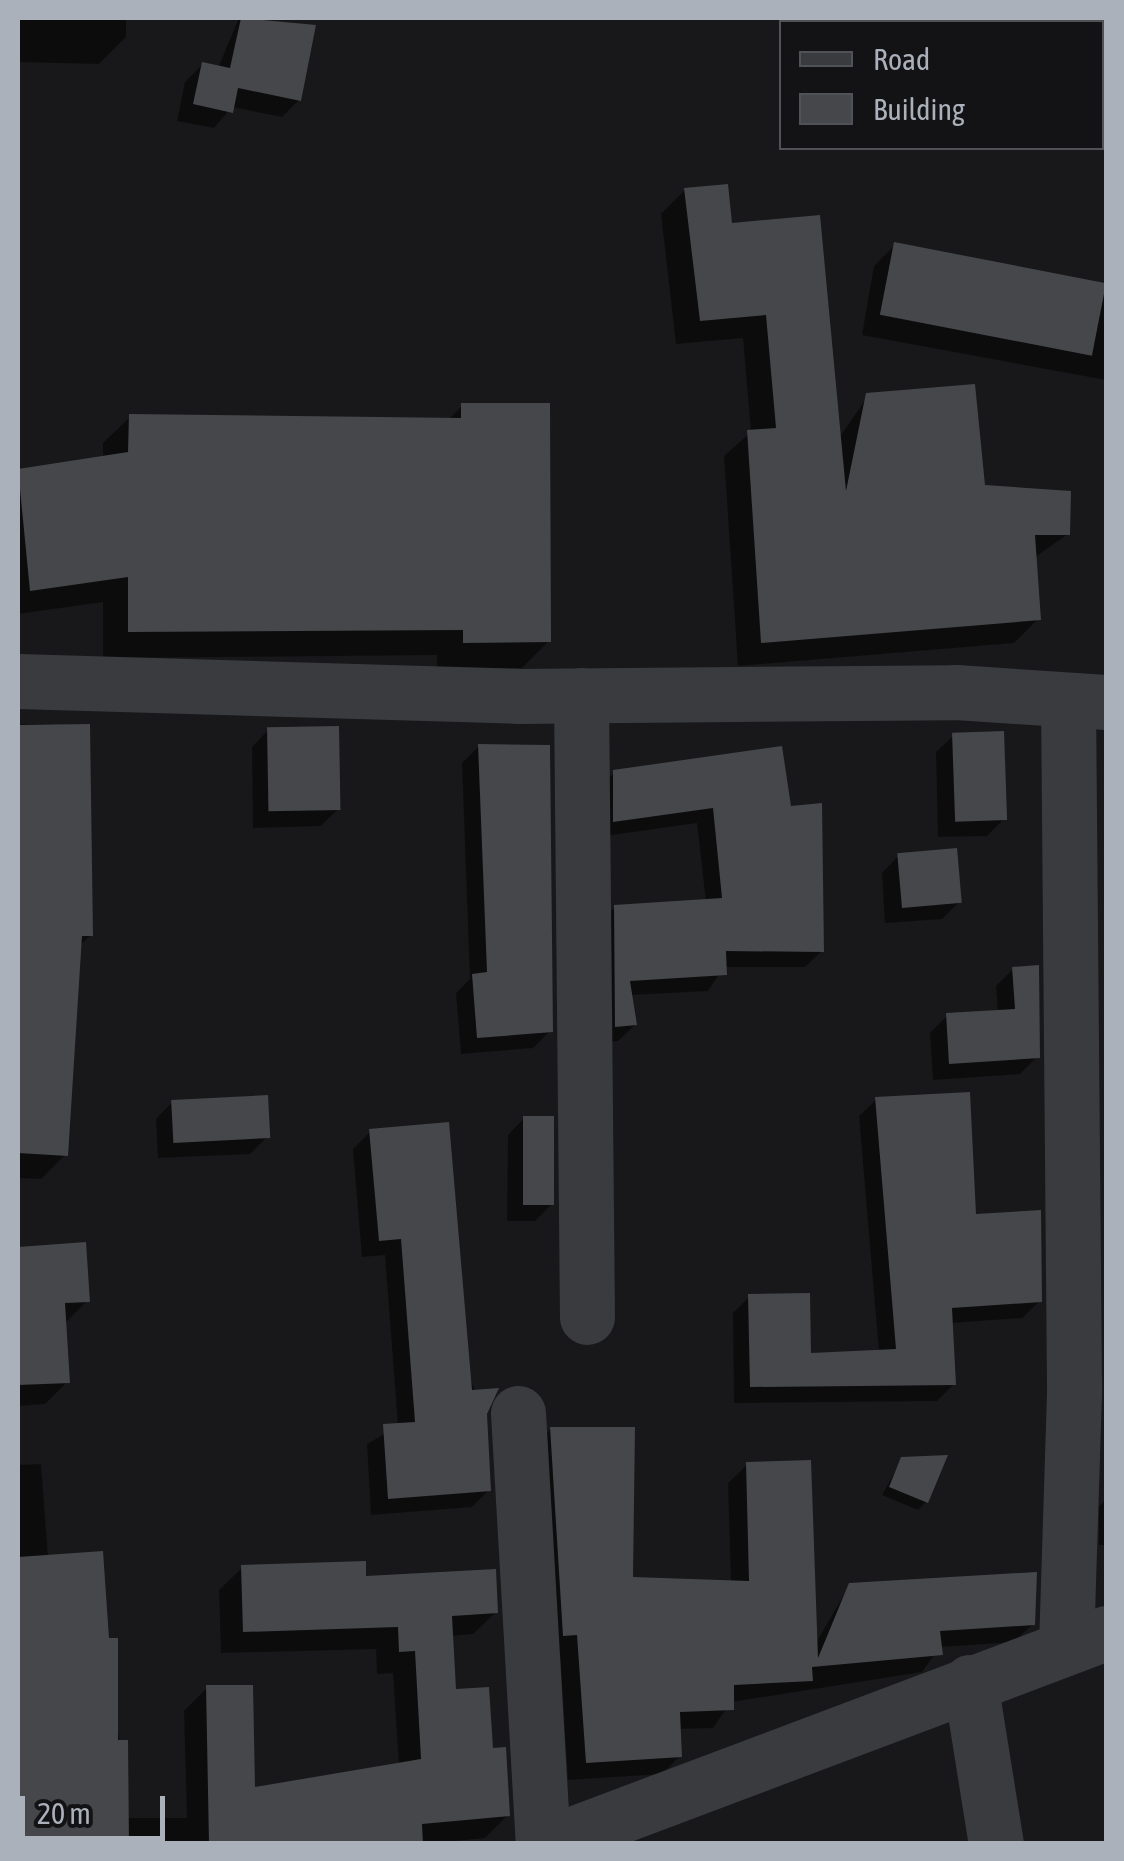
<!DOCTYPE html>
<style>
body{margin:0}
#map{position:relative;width:1124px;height:1861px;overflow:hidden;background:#18181a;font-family:"Asap Condensed",sans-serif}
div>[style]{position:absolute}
.shadow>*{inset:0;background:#0007}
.building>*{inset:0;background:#45474a;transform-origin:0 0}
.minor>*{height:55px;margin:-27.5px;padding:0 27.5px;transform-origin:27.5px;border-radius:27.5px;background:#393b3f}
span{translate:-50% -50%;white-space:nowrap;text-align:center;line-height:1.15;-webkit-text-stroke:9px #131315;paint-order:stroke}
.frame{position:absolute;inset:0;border:20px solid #abb1ba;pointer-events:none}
.legend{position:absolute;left:779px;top:20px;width:325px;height:130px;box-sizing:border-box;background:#131315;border:2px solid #505257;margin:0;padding:12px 18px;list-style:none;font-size:30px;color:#abb1ba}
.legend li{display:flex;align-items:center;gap:20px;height:50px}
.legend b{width:50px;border:2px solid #505257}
.scale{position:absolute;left:20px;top:1796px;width:145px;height:45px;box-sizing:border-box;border:5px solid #abb1ba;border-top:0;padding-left:12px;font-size:30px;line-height:35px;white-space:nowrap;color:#abb1ba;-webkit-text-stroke:8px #131315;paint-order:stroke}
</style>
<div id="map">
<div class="shadow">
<div style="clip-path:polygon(18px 18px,126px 18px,126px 37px,99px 64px,18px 62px)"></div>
<div style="clip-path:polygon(239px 18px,313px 27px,299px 100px,282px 117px,232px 107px,214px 128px,177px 121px,185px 82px,202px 65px,218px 68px)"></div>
<div style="clip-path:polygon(923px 18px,1000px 18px,921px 22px)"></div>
<div style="clip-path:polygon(685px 190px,729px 226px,839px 438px,868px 396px,982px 487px,1068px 534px,1034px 558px,1038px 619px,1014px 643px,738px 666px,724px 456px,751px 432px,743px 338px,676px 344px,661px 214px)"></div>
<div style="clip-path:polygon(895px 245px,1106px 284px,1106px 380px,862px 335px,874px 266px)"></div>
<div style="clip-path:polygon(462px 406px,549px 641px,522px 668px,437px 669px,437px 655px,103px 658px,103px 602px,18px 614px,18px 471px,103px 458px,103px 443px,130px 417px,447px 421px)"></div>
<div style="clip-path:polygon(18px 724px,88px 726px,91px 935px,79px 946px,65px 1155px,41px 1179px,18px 1178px)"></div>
<div style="clip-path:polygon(268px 730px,338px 809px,321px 826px,253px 828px,252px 747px)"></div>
<div style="clip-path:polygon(953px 736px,1004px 819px,987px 836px,938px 837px,936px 752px)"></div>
<div style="clip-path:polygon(479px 746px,550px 1031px,533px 1048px,461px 1054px,456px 993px,470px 979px,462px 763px)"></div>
<div style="clip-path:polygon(614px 773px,789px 809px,822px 951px,805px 967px,724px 967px,708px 991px,630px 995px,635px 1025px,618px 1041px,600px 1042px,599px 924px,615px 907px,706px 902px,697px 823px,598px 837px,598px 789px)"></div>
<div style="clip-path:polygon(898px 856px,959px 902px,942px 919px,885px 923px,882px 873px)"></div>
<div style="clip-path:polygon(1013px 969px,1037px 1057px,1020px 1074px,933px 1080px,930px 1033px,947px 1016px,998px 1013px,996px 986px)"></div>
<div style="clip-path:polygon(876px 1100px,1040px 1301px,1022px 1318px,950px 1323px,954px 1384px,937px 1401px,734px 1403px,733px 1313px,750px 1296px,808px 1356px,879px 1352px,859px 1116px)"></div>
<div style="clip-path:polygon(172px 1102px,267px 1137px,250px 1154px,158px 1158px,156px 1119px)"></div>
<div style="clip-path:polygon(524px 1118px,552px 1204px,535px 1221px,507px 1221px,508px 1135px)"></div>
<div style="clip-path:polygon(370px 1132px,484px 1413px,489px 1490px,472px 1507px,371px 1515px,367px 1444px,398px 1426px,385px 1255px,362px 1257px,353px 1149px)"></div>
<div style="clip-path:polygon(84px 1245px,87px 1301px,64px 1324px,67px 1382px,45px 1404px,18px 1406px,18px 1250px)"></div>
<div style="clip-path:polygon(551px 1429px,630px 1580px,731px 1583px,728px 1483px,747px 1465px,815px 1644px,850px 1585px,1033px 1624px,1014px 1642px,940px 1647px,922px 1672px,731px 1702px,713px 1728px,678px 1729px,680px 1756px,662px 1774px,568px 1780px,560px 1652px,545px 1653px,533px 1447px)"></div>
<div style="clip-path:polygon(902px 1459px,926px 1502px,918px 1510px,882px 1495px)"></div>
<div style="clip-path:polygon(41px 1464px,48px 1557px,100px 1553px,127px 1818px,187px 1818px,184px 1711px,207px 1688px,252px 1790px,399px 1766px,393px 1673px,377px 1674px,376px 1649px,221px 1653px,219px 1590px,242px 1568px,364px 1578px,496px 1612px,473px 1634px,450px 1636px,454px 1692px,490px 1750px,508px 1815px,485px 1838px,424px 1844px,18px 1844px,18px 1465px)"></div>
<div style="clip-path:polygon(1106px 1499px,1106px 1545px,1099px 1545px,1099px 1507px)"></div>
</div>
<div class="building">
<div style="clip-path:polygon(241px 18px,316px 25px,301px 101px,238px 88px,233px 113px,193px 104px,202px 62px,230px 68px)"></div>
<div style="clip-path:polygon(728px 184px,732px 223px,820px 215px,846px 491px,866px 393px,975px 384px,985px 485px,1071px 491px,1070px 535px,1035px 535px,1041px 620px,761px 643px,747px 430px,776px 428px,766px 315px,700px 321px,684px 188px)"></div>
<div style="left:894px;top:242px;width:216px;height:74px;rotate:11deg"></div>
<div style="clip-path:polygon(461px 403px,550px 403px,551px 642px,463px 643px,463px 630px,128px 632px,128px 577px,30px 591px,18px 469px,128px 452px,129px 414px,461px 418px)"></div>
<div style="clip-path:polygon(90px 724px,93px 936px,82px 936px,68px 1156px,18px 1153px,19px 725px)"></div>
<div style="left:339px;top:726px;width:84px;height:72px;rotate:89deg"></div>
<div style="left:1004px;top:731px;width:89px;height:52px;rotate:88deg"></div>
<div style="clip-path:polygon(478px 744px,550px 745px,553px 1032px,477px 1038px,472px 974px,487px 972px)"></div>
<div style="clip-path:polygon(782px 746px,791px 806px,822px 803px,824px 952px,726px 951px,727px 975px,630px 981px,637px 1025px,615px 1027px,614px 905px,722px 898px,713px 808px,613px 822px,613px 770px)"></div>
<div style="left:957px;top:848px;width:55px;height:60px;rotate:85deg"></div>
<div style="clip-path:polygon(1039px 965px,1040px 1058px,949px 1064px,946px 1013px,1015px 1009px,1012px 967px)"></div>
<div style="clip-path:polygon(970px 1092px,976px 1214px,1041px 1210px,1042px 1302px,952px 1308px,956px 1385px,750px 1387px,748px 1294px,810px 1293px,811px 1353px,896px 1349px,875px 1097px)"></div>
<div style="left:268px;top:1095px;width:43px;height:97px;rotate:87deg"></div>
<div style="left:523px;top:1116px;width:31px;height:89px"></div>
<div style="clip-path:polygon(449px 1122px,472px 1390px,499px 1388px,487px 1414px,491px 1491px,388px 1499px,383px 1424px,415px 1422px,401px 1239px,379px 1241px,369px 1129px)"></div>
<div style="clip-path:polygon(86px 1242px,90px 1302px,65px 1303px,70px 1383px,18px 1385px,18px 1247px)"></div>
<div style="clip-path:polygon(550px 1427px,635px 1427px,633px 1577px,749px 1581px,746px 1462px,811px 1460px,818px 1658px,849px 1583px,1037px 1572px,1035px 1625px,940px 1631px,943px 1655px,812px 1667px,813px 1681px,734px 1685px,734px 1710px,680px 1712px,682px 1757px,586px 1763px,577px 1635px,563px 1636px)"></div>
<div style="clip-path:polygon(948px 1455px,928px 1503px,889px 1487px,901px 1457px)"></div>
<div style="clip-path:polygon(103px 1551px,109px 1638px,118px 1638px,118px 1740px,128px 1740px,129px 1844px,18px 1844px,18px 1557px)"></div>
<div style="clip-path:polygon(366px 1561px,366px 1576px,496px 1569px,498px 1613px,452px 1616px,456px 1689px,489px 1687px,493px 1748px,506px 1747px,510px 1816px,422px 1824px,423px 1844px,209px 1844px,206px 1685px,253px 1685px,255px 1787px,421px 1759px,415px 1651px,399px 1652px,398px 1627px,243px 1632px,241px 1565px)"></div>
</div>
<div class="minor">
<div style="left:18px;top:681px;width:499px;rotate:1.7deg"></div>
<div style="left:517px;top:696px;width:439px;rotate:-0.5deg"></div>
<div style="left:956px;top:692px;width:150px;rotate:3.8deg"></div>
<div style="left:581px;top:695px;width:622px;rotate:89.45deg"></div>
<div style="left:518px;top:1413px;width:432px;rotate:86.7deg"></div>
<div style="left:1066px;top:1647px;width:260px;rotate:-88.2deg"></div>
<div style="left:1074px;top:1387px;width:684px;rotate:-90.5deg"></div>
<div style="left:970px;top:1682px;width:164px;rotate:80.9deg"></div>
<div style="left:546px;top:1844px;width:598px;rotate:-20.65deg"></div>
</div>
<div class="frame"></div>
<ul class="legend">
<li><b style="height:12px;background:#393b3f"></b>Road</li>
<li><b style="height:28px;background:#45474a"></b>Building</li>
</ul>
<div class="scale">20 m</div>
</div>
